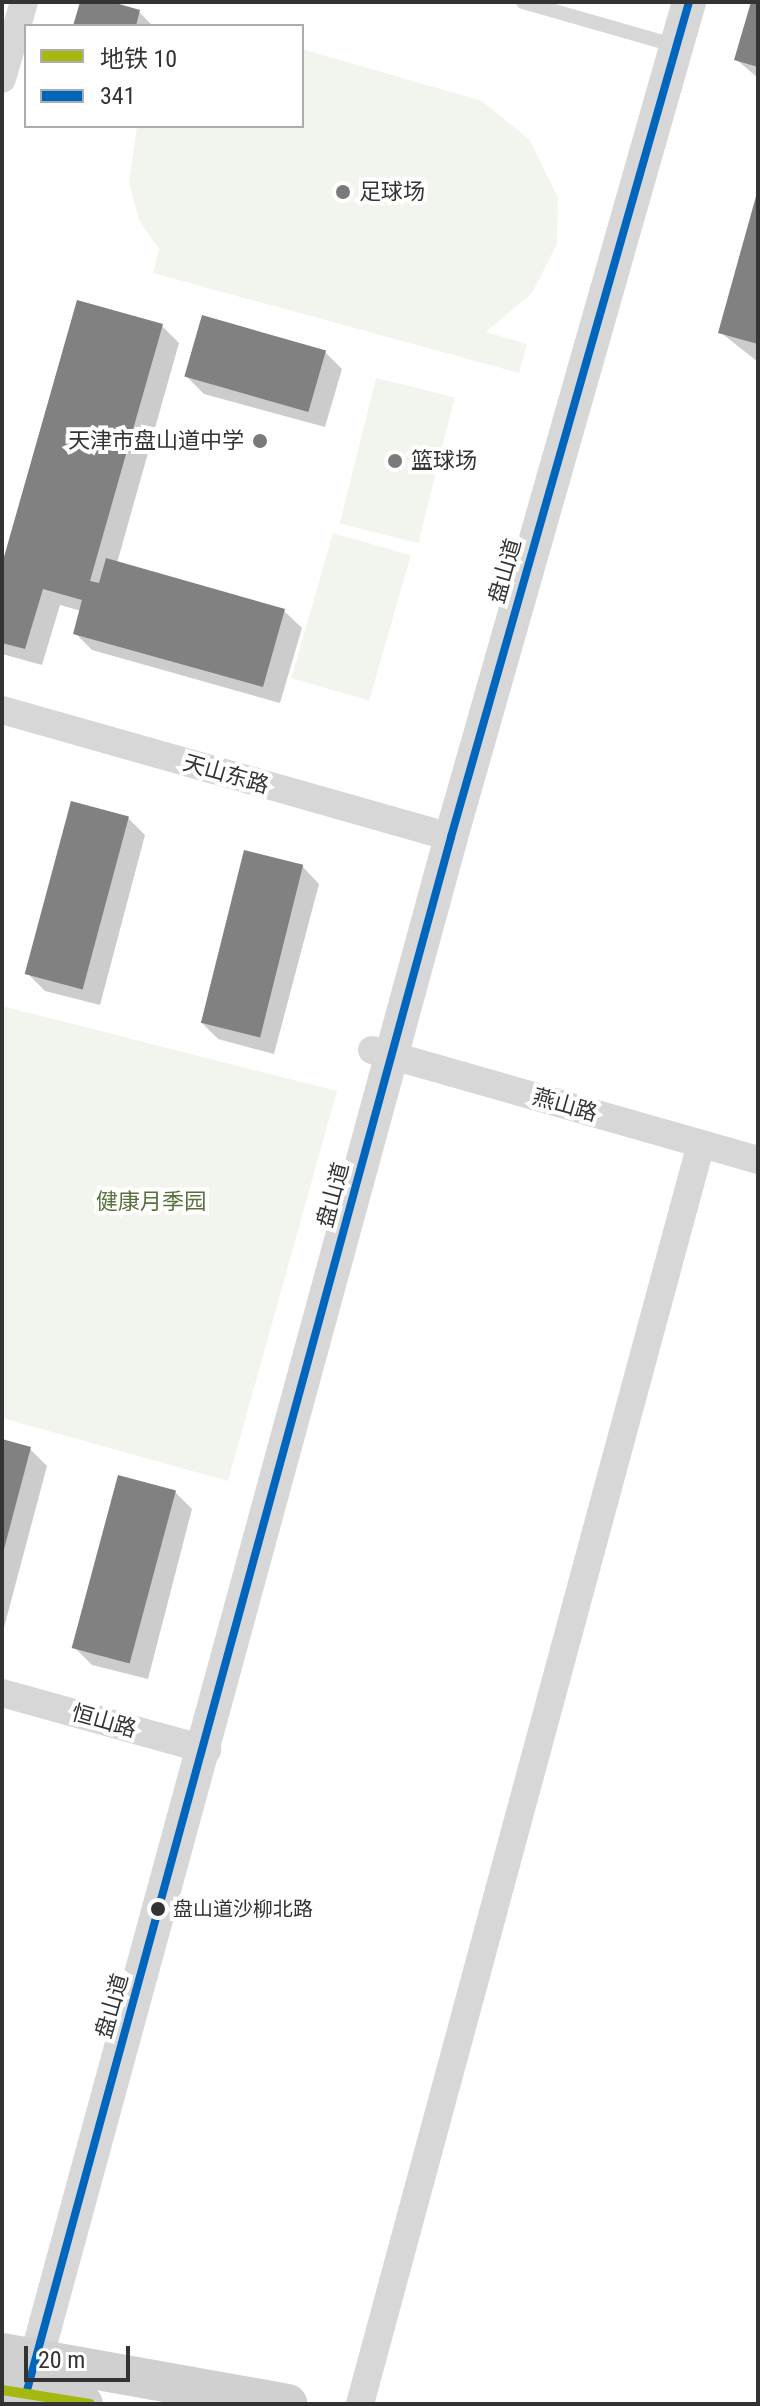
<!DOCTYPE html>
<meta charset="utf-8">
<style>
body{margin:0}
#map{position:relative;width:760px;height:2406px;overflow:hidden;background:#fff;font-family:"Roboto Condensed","Noto Sans SC",sans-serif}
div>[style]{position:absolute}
.green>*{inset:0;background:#f2f5ed;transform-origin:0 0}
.shadow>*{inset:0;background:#0003}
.building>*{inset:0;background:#818181;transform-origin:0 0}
.service>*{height:14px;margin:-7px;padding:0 7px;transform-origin:7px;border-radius:7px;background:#d7d7d7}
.minor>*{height:28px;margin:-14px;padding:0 14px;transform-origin:14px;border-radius:14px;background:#d7d7d7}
.tertiary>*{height:34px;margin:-17px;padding:0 17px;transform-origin:17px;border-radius:17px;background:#d7d7d7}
.secondary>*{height:40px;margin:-20px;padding:0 20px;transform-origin:20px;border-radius:20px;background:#d0d0d0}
.bus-1>*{height:8px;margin:-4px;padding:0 4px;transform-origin:4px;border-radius:4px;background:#0065bd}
.metro-1>*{height:10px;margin:-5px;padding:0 5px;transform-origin:5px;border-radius:5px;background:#a5b80f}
.dots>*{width:22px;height:22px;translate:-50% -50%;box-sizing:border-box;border:4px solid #fff;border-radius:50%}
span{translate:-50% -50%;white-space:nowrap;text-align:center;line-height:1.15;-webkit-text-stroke:8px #fff;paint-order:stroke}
.bus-label{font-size:20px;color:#333}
.left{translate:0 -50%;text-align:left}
.poi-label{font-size:22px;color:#333}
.right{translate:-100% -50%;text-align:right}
.street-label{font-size:22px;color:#333}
.park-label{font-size:22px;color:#59713d}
.frame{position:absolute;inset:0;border:4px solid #333;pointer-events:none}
.legend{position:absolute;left:24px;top:24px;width:280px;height:104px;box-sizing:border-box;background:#fff;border:2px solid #adadad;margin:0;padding:10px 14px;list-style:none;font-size:24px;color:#333}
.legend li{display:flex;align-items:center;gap:16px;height:40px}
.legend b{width:40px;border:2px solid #adadad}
.scale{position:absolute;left:24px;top:2346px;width:106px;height:36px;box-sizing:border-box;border:4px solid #333;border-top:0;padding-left:10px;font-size:24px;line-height:28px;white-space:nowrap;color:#333;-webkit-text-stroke:6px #fff;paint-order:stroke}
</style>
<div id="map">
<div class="green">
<div style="clip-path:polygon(302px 49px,482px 101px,530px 140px,558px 198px,557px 244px,532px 293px,486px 332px,527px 344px,519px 373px,153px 273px,159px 249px,139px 220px,129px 182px,137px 126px,302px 126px)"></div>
<div style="left:376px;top:378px;width:81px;height:150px;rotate:14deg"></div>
<div style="left:333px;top:533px;width:81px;height:151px;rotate:16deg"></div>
<div style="clip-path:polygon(2px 1006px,337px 1091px,228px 1481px,2px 1418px)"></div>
</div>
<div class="shadow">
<div style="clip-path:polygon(82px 2px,139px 12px,153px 26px,75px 26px)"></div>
<div style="clip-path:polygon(753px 2px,758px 2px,758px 78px,737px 60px)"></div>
<div style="clip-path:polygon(758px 193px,758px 362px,720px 332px)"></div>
<div style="clip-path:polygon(162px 326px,179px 343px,117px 563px,284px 611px,302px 628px,280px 703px,92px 650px,75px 633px,81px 611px,60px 605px,42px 665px,2px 654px,2px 571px)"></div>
<div style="clip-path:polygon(325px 352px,342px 369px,325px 427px,204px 394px,187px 377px)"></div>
<div style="clip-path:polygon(128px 818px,145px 835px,100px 1005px,45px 991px,28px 974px)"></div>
<div style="clip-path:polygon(302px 866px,319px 884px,274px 1054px,218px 1039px,201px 1022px)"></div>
<div style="clip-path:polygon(2px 1441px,30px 1449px,47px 1466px,2px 1635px)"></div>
<div style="clip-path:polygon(175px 1492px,192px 1509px,148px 1679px,92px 1665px,75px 1648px)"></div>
</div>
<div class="building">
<div style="clip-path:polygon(80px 2px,112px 2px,140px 10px,136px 26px,73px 26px)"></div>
<div style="clip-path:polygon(751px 2px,758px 2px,758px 67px,734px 60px)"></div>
<div style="clip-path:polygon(758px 189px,758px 344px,718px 333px)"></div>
<div style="clip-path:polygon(77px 300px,163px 324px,90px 581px,99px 583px,106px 558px,285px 609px,263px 687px,73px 634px,82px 600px,43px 589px,25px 649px,2px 643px,2px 564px)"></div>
<div style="left:202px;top:315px;width:129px;height:64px;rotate:16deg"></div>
<div style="left:71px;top:801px;width:60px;height:179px;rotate:15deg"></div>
<div style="left:244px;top:850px;width:61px;height:178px;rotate:14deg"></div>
<div style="clip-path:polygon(2px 1439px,31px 1447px,3px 1553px,2px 1553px)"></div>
<div style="left:118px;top:1475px;width:60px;height:179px;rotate:15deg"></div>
</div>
<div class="service">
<div style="left:523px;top:2px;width:159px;rotate:16deg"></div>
</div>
<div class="minor">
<div style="left:2px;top:79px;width:80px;rotate:-74.1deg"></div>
<div style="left:2px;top:710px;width:467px;rotate:15.8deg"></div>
<div style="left:372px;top:1050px;width:401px;rotate:15.9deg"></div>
<div style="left:2px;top:1693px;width:213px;rotate:15.5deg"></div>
<div style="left:360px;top:2404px;width:1305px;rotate:-74.86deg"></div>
</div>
<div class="tertiary">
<div style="left:29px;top:2385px;width:1604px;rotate:-74.75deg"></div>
<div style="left:451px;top:837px;width:868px;rotate:-74.09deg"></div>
</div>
<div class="secondary">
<div style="left:2px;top:2353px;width:290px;rotate:10.1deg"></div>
<div style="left:2px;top:2390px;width:82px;rotate:9.8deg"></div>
</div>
<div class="bus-1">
<div style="left:26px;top:2394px;width:1614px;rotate:-74.73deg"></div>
<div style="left:451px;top:837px;width:868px;rotate:-74.09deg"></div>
</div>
<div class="metro-1">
<div style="left:2px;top:2390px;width:89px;rotate:9deg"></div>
</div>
<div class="dots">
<div style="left:343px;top:192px;background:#7a7a7a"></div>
<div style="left:260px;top:441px;background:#7a7a7a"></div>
<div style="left:395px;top:461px;background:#7a7a7a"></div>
<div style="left:158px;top:1909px;background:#333"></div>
</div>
<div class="bus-label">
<span class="left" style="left:173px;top:1909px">盘山道沙柳北路</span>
</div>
<div class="poi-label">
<span class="left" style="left:359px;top:192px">足球场</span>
<span class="right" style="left:244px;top:441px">天津市盘山道中学</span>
<span class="left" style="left:411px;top:461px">篮球场</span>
</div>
<div class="street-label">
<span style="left:505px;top:571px;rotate:-74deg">盘山道</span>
<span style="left:226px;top:774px;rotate:16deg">天山东路</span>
<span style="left:565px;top:1105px;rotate:16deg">燕山路</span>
<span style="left:333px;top:1195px;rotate:-75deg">盘山道</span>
<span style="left:104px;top:1721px;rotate:16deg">恒山路</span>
<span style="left:112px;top:2006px;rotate:-74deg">盘山道</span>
</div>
<div class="park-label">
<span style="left:151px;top:1202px">健康月季园</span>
</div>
<div class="frame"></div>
<ul class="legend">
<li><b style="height:10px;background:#a5b80f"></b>地铁 10</li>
<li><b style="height:10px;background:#0065bd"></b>341</li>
</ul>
<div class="scale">20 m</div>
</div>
